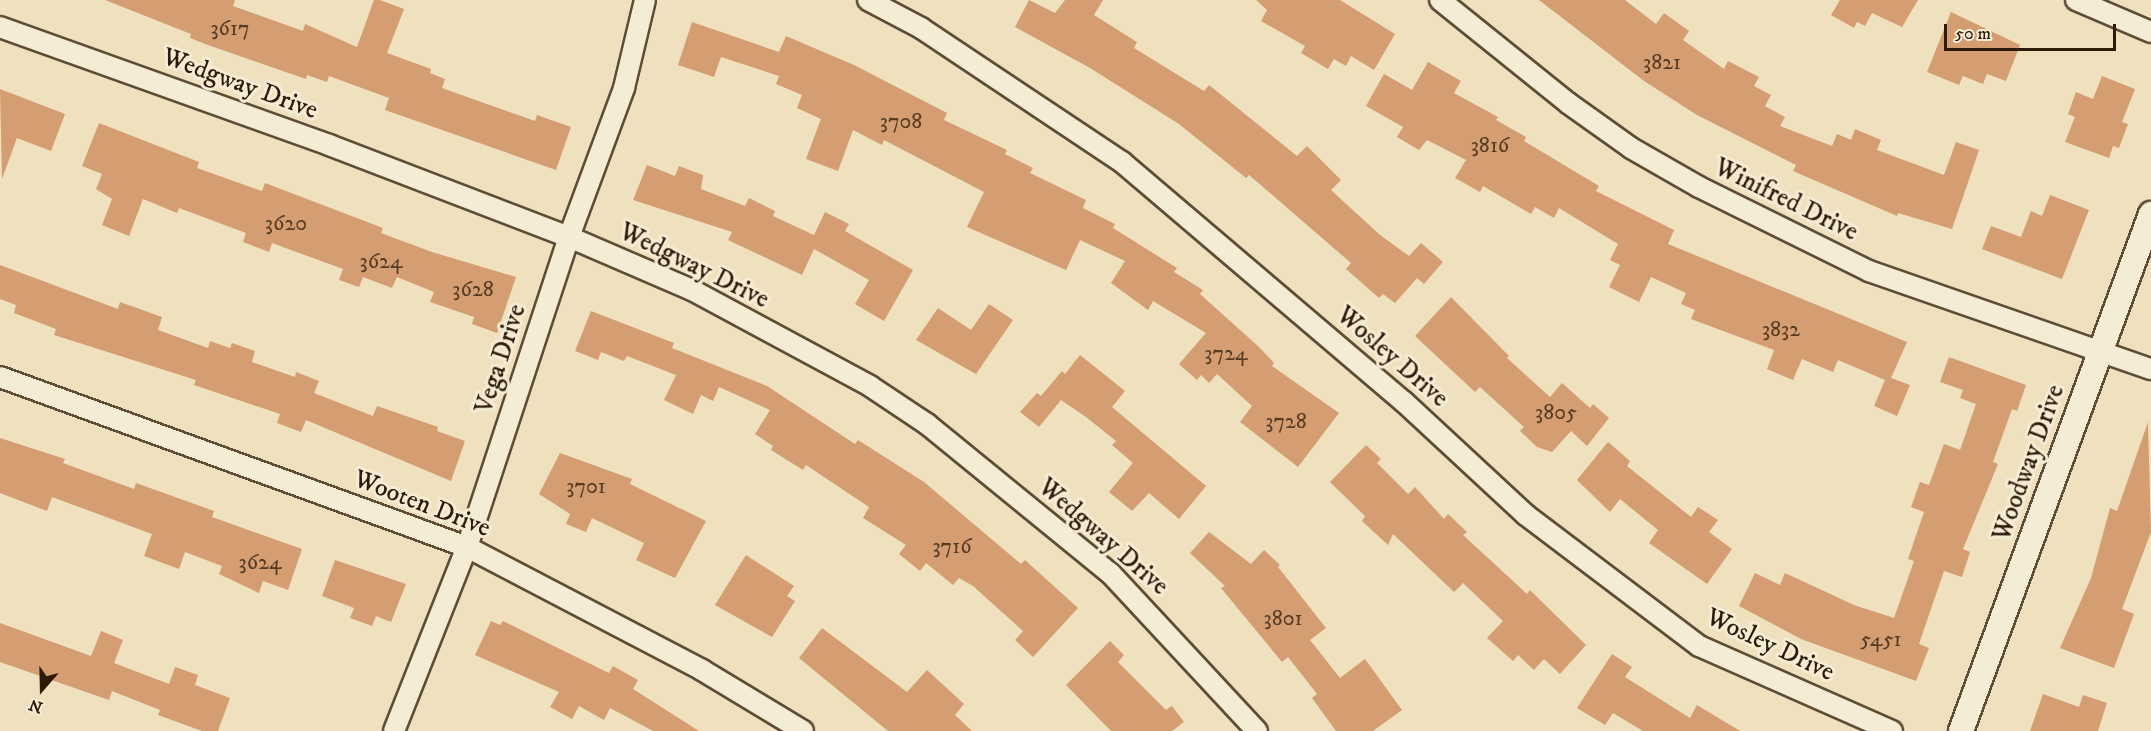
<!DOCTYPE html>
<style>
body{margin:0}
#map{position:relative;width:2151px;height:731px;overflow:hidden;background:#efe1be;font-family:"IM FELL DW Pica",serif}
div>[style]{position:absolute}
.building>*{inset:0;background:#d49d72}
.roads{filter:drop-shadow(2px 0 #5e4c36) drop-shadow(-2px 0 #5e4c36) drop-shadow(0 2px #5e4c36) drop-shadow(0 -2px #5e4c36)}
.minor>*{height:20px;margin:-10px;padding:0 10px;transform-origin:10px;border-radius:10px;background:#f5ecd5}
.tertiary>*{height:24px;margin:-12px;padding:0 12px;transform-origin:12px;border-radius:12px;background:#f5ecd5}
span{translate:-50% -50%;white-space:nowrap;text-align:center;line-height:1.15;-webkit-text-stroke:6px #f5ecd5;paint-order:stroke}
.number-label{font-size:22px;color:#573c23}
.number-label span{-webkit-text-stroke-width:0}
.street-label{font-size:26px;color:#2d1b09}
.north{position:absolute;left:12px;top:659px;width:60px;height:60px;-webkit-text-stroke:4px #f5ecd5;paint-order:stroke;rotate:200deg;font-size:16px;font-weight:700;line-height:24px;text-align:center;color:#2d1b09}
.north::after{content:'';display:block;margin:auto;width:21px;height:27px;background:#2d1b09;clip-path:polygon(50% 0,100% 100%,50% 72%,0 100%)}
.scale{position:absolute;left:1944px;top:24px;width:172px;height:27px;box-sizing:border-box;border:3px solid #2d1b09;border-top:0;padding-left:8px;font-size:18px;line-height:21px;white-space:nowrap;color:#2d1b09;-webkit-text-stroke:4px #f5ecd5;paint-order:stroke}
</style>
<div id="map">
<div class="building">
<div style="clip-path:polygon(105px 0,235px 0,233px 6px,303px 31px,305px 24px,357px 47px,374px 0,380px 0,404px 9px,387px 53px,431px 69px,430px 73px,445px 79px,442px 88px,535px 121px,537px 115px,571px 127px,556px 170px,385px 110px,389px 98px,329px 76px,327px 82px,307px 75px,306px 79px,208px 45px,190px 38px,191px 34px)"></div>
<div style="clip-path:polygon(1029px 0,1055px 13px,1065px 0,1103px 0,1094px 15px,1137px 42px,1134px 48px,1204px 91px,1209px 85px,1297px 156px,1307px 146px,1341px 180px,1331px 190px,1380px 235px,1409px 256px,1421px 243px,1443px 262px,1424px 284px,1417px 278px,1395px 303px,1383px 294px,1379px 298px,1346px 269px,1351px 263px,1249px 175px,1246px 178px,1179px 124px,1090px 68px,1015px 27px)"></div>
<div style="clip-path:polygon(1256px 0,1340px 0,1395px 34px,1374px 70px,1351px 56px,1346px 66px,1334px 59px,1328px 69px,1301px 53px,1305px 46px,1261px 21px,1267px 10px)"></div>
<div style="clip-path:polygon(1539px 0,1625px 0,1656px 24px,1664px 13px,1689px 31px,1683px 40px,1724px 69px,1728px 61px,1759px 77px,1754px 86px,1771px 95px,1765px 106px,1785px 117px,1780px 126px,1832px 146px,1837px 134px,1851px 140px,1855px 129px,1881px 140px,1877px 150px,1944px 175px,1956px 142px,1979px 150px,1952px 229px,1898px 213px,1897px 216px,1793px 171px,1796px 165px,1697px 115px,1644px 81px)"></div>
<div style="clip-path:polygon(1840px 0,1918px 0,1902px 27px,1872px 13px,1865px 26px,1857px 22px,1854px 28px,1831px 15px)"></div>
<div style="clip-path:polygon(1951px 12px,2020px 45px,2006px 81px,1987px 74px,1983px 84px,1963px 76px,1959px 85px,1927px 72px)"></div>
<div style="clip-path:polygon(692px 22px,779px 52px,786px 36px,854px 65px,947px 113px,944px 120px,1007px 150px,1005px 154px,1033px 168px,1030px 173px,1086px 200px,1083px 208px,1115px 224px,1113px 228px,1177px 268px,1174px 272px,1203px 290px,1200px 294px,1259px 347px,1274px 363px,1272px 366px,1339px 413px,1298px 467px,1240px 422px,1252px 406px,1217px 374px,1209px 383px,1201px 375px,1197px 380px,1179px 364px,1206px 333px,1153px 301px,1148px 310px,1111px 283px,1125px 261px,1080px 240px,1066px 270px,967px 227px,984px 192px,884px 140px,882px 145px,853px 130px,838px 171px,806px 159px,821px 119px,797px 108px,802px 95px,776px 84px,779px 76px,721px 57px,714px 77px,678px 65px)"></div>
<div style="clip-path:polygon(1428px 62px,1461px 81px,1454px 93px,1498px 117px,1496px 120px,1526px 137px,1524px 141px,1599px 186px,1596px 191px,1674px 230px,1668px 244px,1907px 342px,1891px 378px,1910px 385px,1897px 416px,1874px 406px,1885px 380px,1838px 360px,1833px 372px,1802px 359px,1793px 380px,1767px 369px,1774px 350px,1691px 319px,1695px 310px,1681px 304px,1686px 293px,1651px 277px,1639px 302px,1609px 287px,1620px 265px,1610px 260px,1618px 244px,1559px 208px,1554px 218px,1535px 207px,1531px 214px,1483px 186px,1480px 192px,1455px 178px,1466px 160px,1427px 140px,1419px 150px,1397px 137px,1403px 127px,1366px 106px,1384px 74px,1412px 90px)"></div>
<div style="clip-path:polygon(2102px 76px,2135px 89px,2122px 122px,2128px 124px,2119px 148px,2113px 146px,2109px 158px,2065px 142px,2075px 117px,2068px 114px,2076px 92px,2093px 99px)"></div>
<div style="clip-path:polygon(0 89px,65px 114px,51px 151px,17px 138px,2px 179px)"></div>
<div style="clip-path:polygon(99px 123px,199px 162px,197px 168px,262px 191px,265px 183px,383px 228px,381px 233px,432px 252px,516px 277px,497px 333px,472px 324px,474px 317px,430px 302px,434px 292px,397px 277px,392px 288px,363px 277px,359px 287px,339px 280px,343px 269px,272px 243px,269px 252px,243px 242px,246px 233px,179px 208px,177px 213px,143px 199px,129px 236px,102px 225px,112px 199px,96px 189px,102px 174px,82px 166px)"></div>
<div style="clip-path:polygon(647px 165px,675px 176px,679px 166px,703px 175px,701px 189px,745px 206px,749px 198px,775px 211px,773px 216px,814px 235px,825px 212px,849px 224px,845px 231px,913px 270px,884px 321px,855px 304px,869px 280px,814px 249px,802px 275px,728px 240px,732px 232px,633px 200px)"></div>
<div style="clip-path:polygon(2050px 195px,2089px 210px,2062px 279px,1982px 249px,1991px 226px,2021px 237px,2031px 211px,2042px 216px)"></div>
<div style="clip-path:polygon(0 265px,118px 309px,120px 302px,162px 317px,158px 330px,208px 348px,210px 341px,230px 348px,232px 343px,255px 351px,252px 362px,295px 377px,296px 372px,319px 381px,314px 393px,373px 416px,377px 406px,438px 427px,437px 431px,465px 441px,451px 481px,306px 420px,301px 432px,277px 423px,280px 414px,194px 385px,196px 380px,54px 335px,56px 329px,14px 313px,16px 305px,0 299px)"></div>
<div style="clip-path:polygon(1451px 297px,1509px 356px,1507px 358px,1550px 397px,1562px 383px,1590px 408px,1593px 404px,1609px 418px,1587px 446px,1571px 431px,1552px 452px,1537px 447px,1520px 431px,1524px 427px,1480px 387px,1475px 392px,1415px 336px)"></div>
<div style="clip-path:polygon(989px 304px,1013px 320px,976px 374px,916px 340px,938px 308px,971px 330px)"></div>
<div style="clip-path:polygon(591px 311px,674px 343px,672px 348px,767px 386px,855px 444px,858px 440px,924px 482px,1021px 564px,1025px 560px,1078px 608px,1033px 657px,1015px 640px,1023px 631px,973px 586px,959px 578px,953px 585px,926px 563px,920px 571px,899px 554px,906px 545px,863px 518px,869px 507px,806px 465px,803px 470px,771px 450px,773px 446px,755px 434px,770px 410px,719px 387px,713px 401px,701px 395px,693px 414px,664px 400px,676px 375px,627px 356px,624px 361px,601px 352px,598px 360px,575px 351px)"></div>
<div style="clip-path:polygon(1080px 355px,1125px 391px,1112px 407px,1206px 486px,1179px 519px,1149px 493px,1132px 511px,1109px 492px,1133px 463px,1112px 445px,1116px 441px,1086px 417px,1061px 400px,1039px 427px,1020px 412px,1037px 393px,1041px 396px,1062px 371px,1065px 374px)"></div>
<div style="clip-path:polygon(1949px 357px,2026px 385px,2017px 411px,2012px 409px,1993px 462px,1998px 464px,1963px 549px,1970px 552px,1962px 577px,1944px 571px,1919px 644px,1929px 648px,1916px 681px,1801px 639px,1739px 606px,1755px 573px,1780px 585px,1785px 573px,1854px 605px,1894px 618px,1914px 561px,1908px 559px,1924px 512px,1911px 507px,1920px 482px,1929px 485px,1944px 444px,1960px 450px,1976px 404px,1960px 398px,1963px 390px,1940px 382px)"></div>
<div style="clip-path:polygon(2148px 422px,2151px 532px,2122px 609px,2134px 614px,2114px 668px,2060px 648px,2091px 578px,2110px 508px,2117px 511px)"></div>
<div style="clip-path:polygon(0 438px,65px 459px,63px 463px,134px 489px,136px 483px,214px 511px,212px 517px,302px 549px,288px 590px,263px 581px,259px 593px,219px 574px,222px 566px,185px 552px,179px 569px,144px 556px,152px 534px,52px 497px,47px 511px,0 493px)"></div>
<div style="clip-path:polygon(1608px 442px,1630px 461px,1627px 466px,1691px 517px,1698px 507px,1718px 520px,1709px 532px,1732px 549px,1707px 584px,1649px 543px,1658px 530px,1620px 499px,1610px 512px,1577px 480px)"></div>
<div style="clip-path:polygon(1366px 445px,1381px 459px,1377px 463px,1408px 494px,1415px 487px,1444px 519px,1448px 514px,1467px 532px,1463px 535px,1527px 594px,1530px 590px,1586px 645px,1560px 674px,1544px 659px,1534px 670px,1518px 655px,1513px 661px,1487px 638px,1503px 621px,1463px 583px,1454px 592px,1393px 534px,1388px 545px,1362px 521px,1365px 516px,1330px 482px)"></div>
<div style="clip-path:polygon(560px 453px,632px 479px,630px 484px,706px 521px,675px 578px,636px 560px,644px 543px,592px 518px,586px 532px,566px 524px,570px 514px,539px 494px)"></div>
<div style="clip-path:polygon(1209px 532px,1251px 564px,1264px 550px,1280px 565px,1278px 567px,1326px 628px,1310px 640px,1340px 678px,1365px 659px,1402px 710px,1373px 731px,1336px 731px,1312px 698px,1317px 694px,1288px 657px,1282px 662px,1221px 588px,1225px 586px,1190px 553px)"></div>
<div style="clip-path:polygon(746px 555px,794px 586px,787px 596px,795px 601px,772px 637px,715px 605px)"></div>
<div style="clip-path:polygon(335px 560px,406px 584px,391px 622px,376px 616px,372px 626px,350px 618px,354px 608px,322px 596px)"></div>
<div style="clip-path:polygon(491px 621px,500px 625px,503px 621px,609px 673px,613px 666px,638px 680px,633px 689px,699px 731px,653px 731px,610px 708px,604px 720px,579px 706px,572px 719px,550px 707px,559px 692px,475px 655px)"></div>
<div style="clip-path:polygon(0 623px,91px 656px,101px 631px,123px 640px,114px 663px,169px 684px,175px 667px,198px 675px,195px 685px,230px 698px,218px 731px,202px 731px,158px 715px,160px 710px,112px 691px,109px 700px,0 662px)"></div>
<div style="clip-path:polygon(822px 628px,907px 692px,927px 670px,964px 704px,955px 715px,972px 731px,888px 731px,799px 658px)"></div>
<div style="clip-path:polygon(1110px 641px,1124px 655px,1118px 662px,1166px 710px,1172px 706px,1184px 722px,1172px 731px,1111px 731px,1066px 685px)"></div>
<div style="clip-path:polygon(1612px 654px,1632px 667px,1625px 677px,1690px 718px,1697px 705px,1740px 731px,1643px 731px,1613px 713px,1605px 725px,1577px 708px)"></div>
<div style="clip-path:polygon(2043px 694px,2079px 707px,2083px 695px,2107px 703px,2098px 731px,2030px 731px)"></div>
</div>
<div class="roads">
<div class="minor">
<div style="left:868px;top:0;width:60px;rotate:27.8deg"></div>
<div style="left:921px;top:28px;width:242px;rotate:33.7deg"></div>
<div style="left:1122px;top:162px;width:370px;rotate:40.4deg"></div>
<div style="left:1404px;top:402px;width:166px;rotate:42.8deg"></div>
<div style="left:1526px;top:515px;width:217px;rotate:37.1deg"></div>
<div style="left:1699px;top:646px;width:211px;rotate:23.8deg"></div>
<div style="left:1440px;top:0;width:164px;rotate:38.8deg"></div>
<div style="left:1568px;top:103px;width:77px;rotate:35.5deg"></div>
<div style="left:1631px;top:148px;width:78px;rotate:29.8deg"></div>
<div style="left:1699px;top:187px;width:190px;rotate:26.3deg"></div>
<div style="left:1869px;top:271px;width:299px;rotate:19.2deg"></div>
<div style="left:2076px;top:0;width:82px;rotate:23.1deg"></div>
<div style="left:0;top:27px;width:350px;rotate:19.7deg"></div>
<div style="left:329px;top:145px;width:257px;rotate:21deg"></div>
<div style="left:569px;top:237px;width:134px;rotate:23.3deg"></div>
<div style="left:692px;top:290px;width:202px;rotate:28.3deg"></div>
<div style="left:870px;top:386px;width:69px;rotate:33.7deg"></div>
<div style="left:927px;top:424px;width:236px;rotate:39.2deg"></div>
<div style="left:1110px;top:573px;width:216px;rotate:47.1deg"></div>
<div style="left:0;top:377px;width:497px;rotate:20deg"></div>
<div style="left:467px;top:547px;width:265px;rotate:27.6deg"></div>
<div style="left:702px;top:670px;width:118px;rotate:31.1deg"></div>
<div style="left:394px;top:731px;width:198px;rotate:-68.4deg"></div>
<div style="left:467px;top:547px;width:326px;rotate:-71.8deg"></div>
<div style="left:569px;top:237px;width:159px;rotate:-69.7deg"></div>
<div style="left:624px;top:88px;width:90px;rotate:-76.6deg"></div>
</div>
<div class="tertiary">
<div style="left:1961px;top:731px;width:551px;rotate:-69.82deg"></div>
</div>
</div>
<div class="number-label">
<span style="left:230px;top:29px">3617</span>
<span style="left:1662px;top:63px">3821</span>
<span style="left:901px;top:122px">3708</span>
<span style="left:1490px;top:146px">3816</span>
<span style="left:286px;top:224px">3620</span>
<span style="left:381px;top:262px">3624</span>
<span style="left:473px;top:290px">3628</span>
<span style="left:1781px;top:330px">3832</span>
<span style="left:1226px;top:354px">3724</span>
<span style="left:1556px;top:413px">3805</span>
<span style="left:1286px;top:422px">3728</span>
<span style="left:586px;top:487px">3701</span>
<span style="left:952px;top:547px">3716</span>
<span style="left:260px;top:563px">3624</span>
<span style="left:1283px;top:619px">3801</span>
<span style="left:1881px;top:640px">5451</span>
</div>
<div class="street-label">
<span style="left:240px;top:84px;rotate:20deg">Wedgway Drive</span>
<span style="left:1786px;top:200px;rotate:26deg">Winifred Drive</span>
<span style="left:694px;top:266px;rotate:26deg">Wedgway Drive</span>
<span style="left:1392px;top:357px;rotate:41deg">Wosley Drive</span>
<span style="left:501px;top:359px;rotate:-72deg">Vega Drive</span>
<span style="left:2029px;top:463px;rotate:-70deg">Woodway Drive</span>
<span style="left:422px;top:504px;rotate:21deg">Wooten Drive</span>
<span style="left:1103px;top:537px;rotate:41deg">Wedgway Drive</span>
<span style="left:1770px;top:645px;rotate:25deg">Wosley Drive</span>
</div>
<div class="north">N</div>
<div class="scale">50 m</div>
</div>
